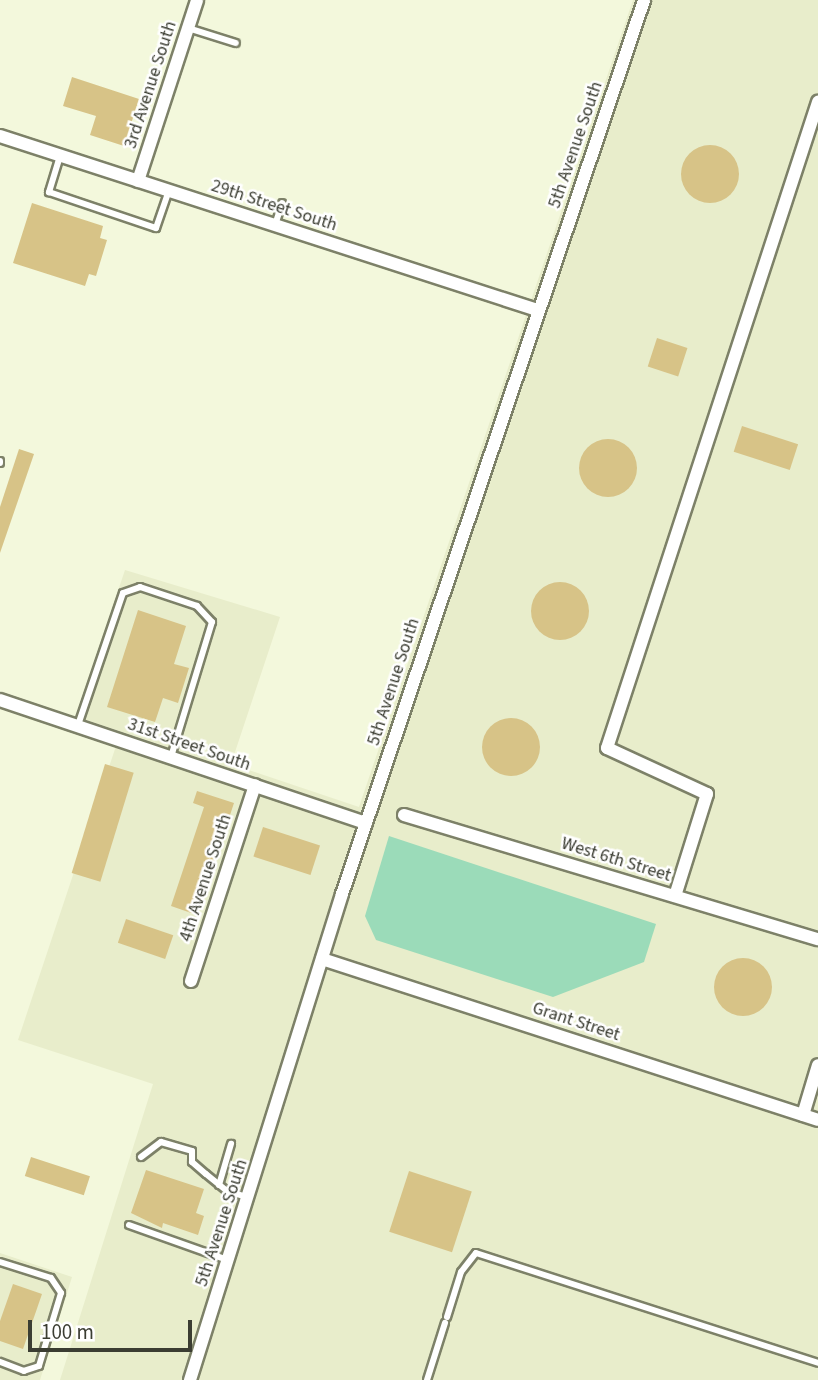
<!DOCTYPE html>
<style>
body{margin:0}
#map{position:relative;width:818px;height:1380px;overflow:hidden;background:#f3f8dc;font-family:"Source Sans 3",sans-serif}
div>[style]{position:absolute}
.built>*{inset:0;background:#e8edcb}
.water>*{inset:0;background:#9bdbb9}
.building>*{inset:0;background:#d7c387;transform-origin:0 0}
.round{border-radius:50%}
.roads{filter:drop-shadow(2px 0 #7d8168) drop-shadow(-2px 0 #7d8168) drop-shadow(0 2px #7d8168) drop-shadow(0 -2px #7d8168)}
.lane>*{height:6px;margin:-3px;padding:0 3px;transform-origin:3px;border-radius:3px;background:#fff}
.street>*{height:12px;margin:-6px;padding:0 6px;transform-origin:6px;border-radius:6px;background:#fff}
span{translate:-50% -50%;white-space:nowrap;text-align:center;line-height:1.15;-webkit-text-stroke:5px #fff;paint-order:stroke}
.street-label{font-size:18px;color:#3b3d32}
.scale{position:absolute;left:28px;top:1320px;width:164px;height:32px;box-sizing:border-box;border:4px solid #3b3d32;border-top:0;padding-left:9px;font-size:21px;line-height:24px;white-space:nowrap;color:#3b3d32;-webkit-text-stroke:5px #fff;paint-order:stroke}
</style>
<div id="map">
<div class="built">
<div style="clip-path:polygon(633px 0,818px 0,818px 1380px,60px 1380px,153px 1084px,18px 1040px,116px 746px,71px 730px,125px 570px,280px 617px,231px 764px,359px 807px)"></div>
<div style="clip-path:polygon(0 1253px,72px 1277px,40px 1380px,0 1380px)"></div>
</div>
<div class="water">
<div style="clip-path:polygon(389px 836px,656px 924px,644px 962px,553px 997px,376px 940px,365px 916px)"></div>
</div>
<div class="building">
<div style="clip-path:polygon(72px 77px,139px 99px,124px 146px,90px 135px,96px 116px,63px 106px)"></div>
<div class="round" style="left:681px;top:145px;width:58px;height:58px"></div>
<div style="clip-path:polygon(32px 203px,103px 226px,100px 238px,107px 240px,96px 276px,89px 274px,85px 286px,13px 263px)"></div>
<div style="left:657px;top:338px;width:32px;height:30px;rotate:18deg"></div>
<div style="left:742px;top:426px;width:59px;height:27px;rotate:18deg"></div>
<div class="round" style="left:579px;top:439px;width:58px;height:58px"></div>
<div style="clip-path:polygon(19px 449px,34px 454px,0 553px,0 507px)"></div>
<div class="round" style="left:531px;top:582px;width:58px;height:58px"></div>
<div style="clip-path:polygon(138px 610px,186px 626px,174px 664px,189px 668px,178px 703px,163px 698px,155px 722px,107px 707px)"></div>
<div class="round" style="left:482px;top:718px;width:58px;height:58px"></div>
<div style="left:105px;top:764px;width:30px;height:114px;rotate:17deg"></div>
<div style="clip-path:polygon(197px 791px,234px 803px,197px 915px,171px 906px,204px 807px,193px 803px)"></div>
<div style="left:263px;top:827px;width:60px;height:31px;rotate:18deg"></div>
<div style="left:126px;top:919px;width:50px;height:25px;rotate:19deg"></div>
<div class="round" style="left:714px;top:958px;width:58px;height:58px"></div>
<div style="left:31px;top:1157px;width:62px;height:20px;rotate:18deg"></div>
<div style="clip-path:polygon(146px 1170px,204px 1189px,196px 1213px,204px 1216px,198px 1235px,163px 1223px,162px 1228px,131px 1213px)"></div>
<div style="left:409px;top:1171px;width:66px;height:64px;rotate:18deg"></div>
<div style="clip-path:polygon(13px 1284px,42px 1294px,23px 1349px,0 1341px,0 1321px)"></div>
</div>
<div class="roads">
<div class="lane">
<div style="left:188px;top:28px;width:50px;rotate:17.4deg"></div>
<div style="left:60px;top:156px;width:38px;rotate:107deg"></div>
<div style="left:49px;top:192px;width:113px;rotate:18.6deg"></div>
<div style="left:156px;top:228px;width:39px;rotate:-71deg"></div>
<div style="left:275px;top:225px;width:23px;rotate:-72deg"></div>
<div style="left:0;top:461px;width:2px;rotate:90deg"></div>
<div style="left:78px;top:725px;width:139px;rotate:-71.2deg"></div>
<div style="left:123px;top:593px;width:18px;rotate:-19deg"></div>
<div style="left:140px;top:587px;width:60px;rotate:18.4deg"></div>
<div style="left:197px;top:606px;width:22px;rotate:47deg"></div>
<div style="left:212px;top:622px;width:141px;rotate:106.9deg"></div>
<div style="left:141px;top:1157px;width:25px;rotate:-37deg"></div>
<div style="left:161px;top:1142px;width:32px;rotate:16deg"></div>
<div style="left:192px;top:1151px;width:11px;rotate:90deg"></div>
<div style="left:192px;top:1162px;width:18px;rotate:41deg"></div>
<div style="left:206px;top:1174px;width:27px;rotate:39deg"></div>
<div style="left:227px;top:1191px;width:21px;rotate:17deg"></div>
<div style="left:219px;top:1185px;width:43px;rotate:-73.7deg"></div>
<div style="left:129px;top:1225px;width:105px;rotate:19.5deg"></div>
<div style="left:0;top:1262px;width:53px;rotate:17.4deg"></div>
<div style="left:51px;top:1278px;width:18px;rotate:56deg"></div>
<div style="left:61px;top:1293px;width:76px;rotate:106.8deg"></div>
<div style="left:39px;top:1366px;width:16px;rotate:162deg"></div>
<div style="left:24px;top:1371px;width:26px;rotate:-159deg"></div>
<div style="left:447px;top:1317px;width:47px;rotate:-72.7deg"></div>
<div style="left:461px;top:1272px;width:24px;rotate:-52deg"></div>
<div style="left:476px;top:1253px;width:359px;rotate:17.8deg"></div>
<div style="left:427px;top:1380px;width:60px;rotate:-72.5deg"></div>
</div>
<div class="street">
<div style="left:0;top:136px;width:564px;rotate:17.95deg"></div>
<div style="left:138px;top:181px;width:190px;rotate:-71.9deg"></div>
<div style="left:0;top:700px;width:386px;rotate:18.6deg"></div>
<div style="left:404px;top:815px;width:432px;rotate:16.7deg"></div>
<div style="left:675px;top:896px;width:107px;rotate:-72.6deg"></div>
<div style="left:707px;top:794px;width:110px;rotate:-155.3deg"></div>
<div style="left:607px;top:748px;width:680px;rotate:-71.91deg"></div>
<div style="left:322px;top:959px;width:521px;rotate:17.98deg"></div>
<div style="left:191px;top:981px;width:206px;rotate:-71.9deg"></div>
<div style="left:803px;top:1115px;width:52px;rotate:-73.3deg"></div>
<div style="left:190px;top:1380px;width:509px;rotate:-72.63deg"></div>
<div style="left:342px;top:894px;width:944px;rotate:-71.33deg"></div>
</div>
</div>
<div class="street-label">
<span style="left:151px;top:85px;rotate:-72deg">3rd Avenue South</span>
<span style="left:576px;top:145px;rotate:-71deg">5th Avenue South</span>
<span style="left:274px;top:206px;rotate:18deg">29th Street South</span>
<span style="left:394px;top:682px;rotate:-72deg">5th Avenue South</span>
<span style="left:189px;top:745px;rotate:19deg">31st Street South</span>
<span style="left:616px;top:860px;rotate:17deg">West 6th Street</span>
<span style="left:206px;top:878px;rotate:-72deg">4th Avenue South</span>
<span style="left:576px;top:1022px;rotate:18deg">Grant Street</span>
<span style="left:222px;top:1223px;rotate:-72deg">5th Avenue South</span>
</div>
<div class="scale">100 m</div>
</div>
